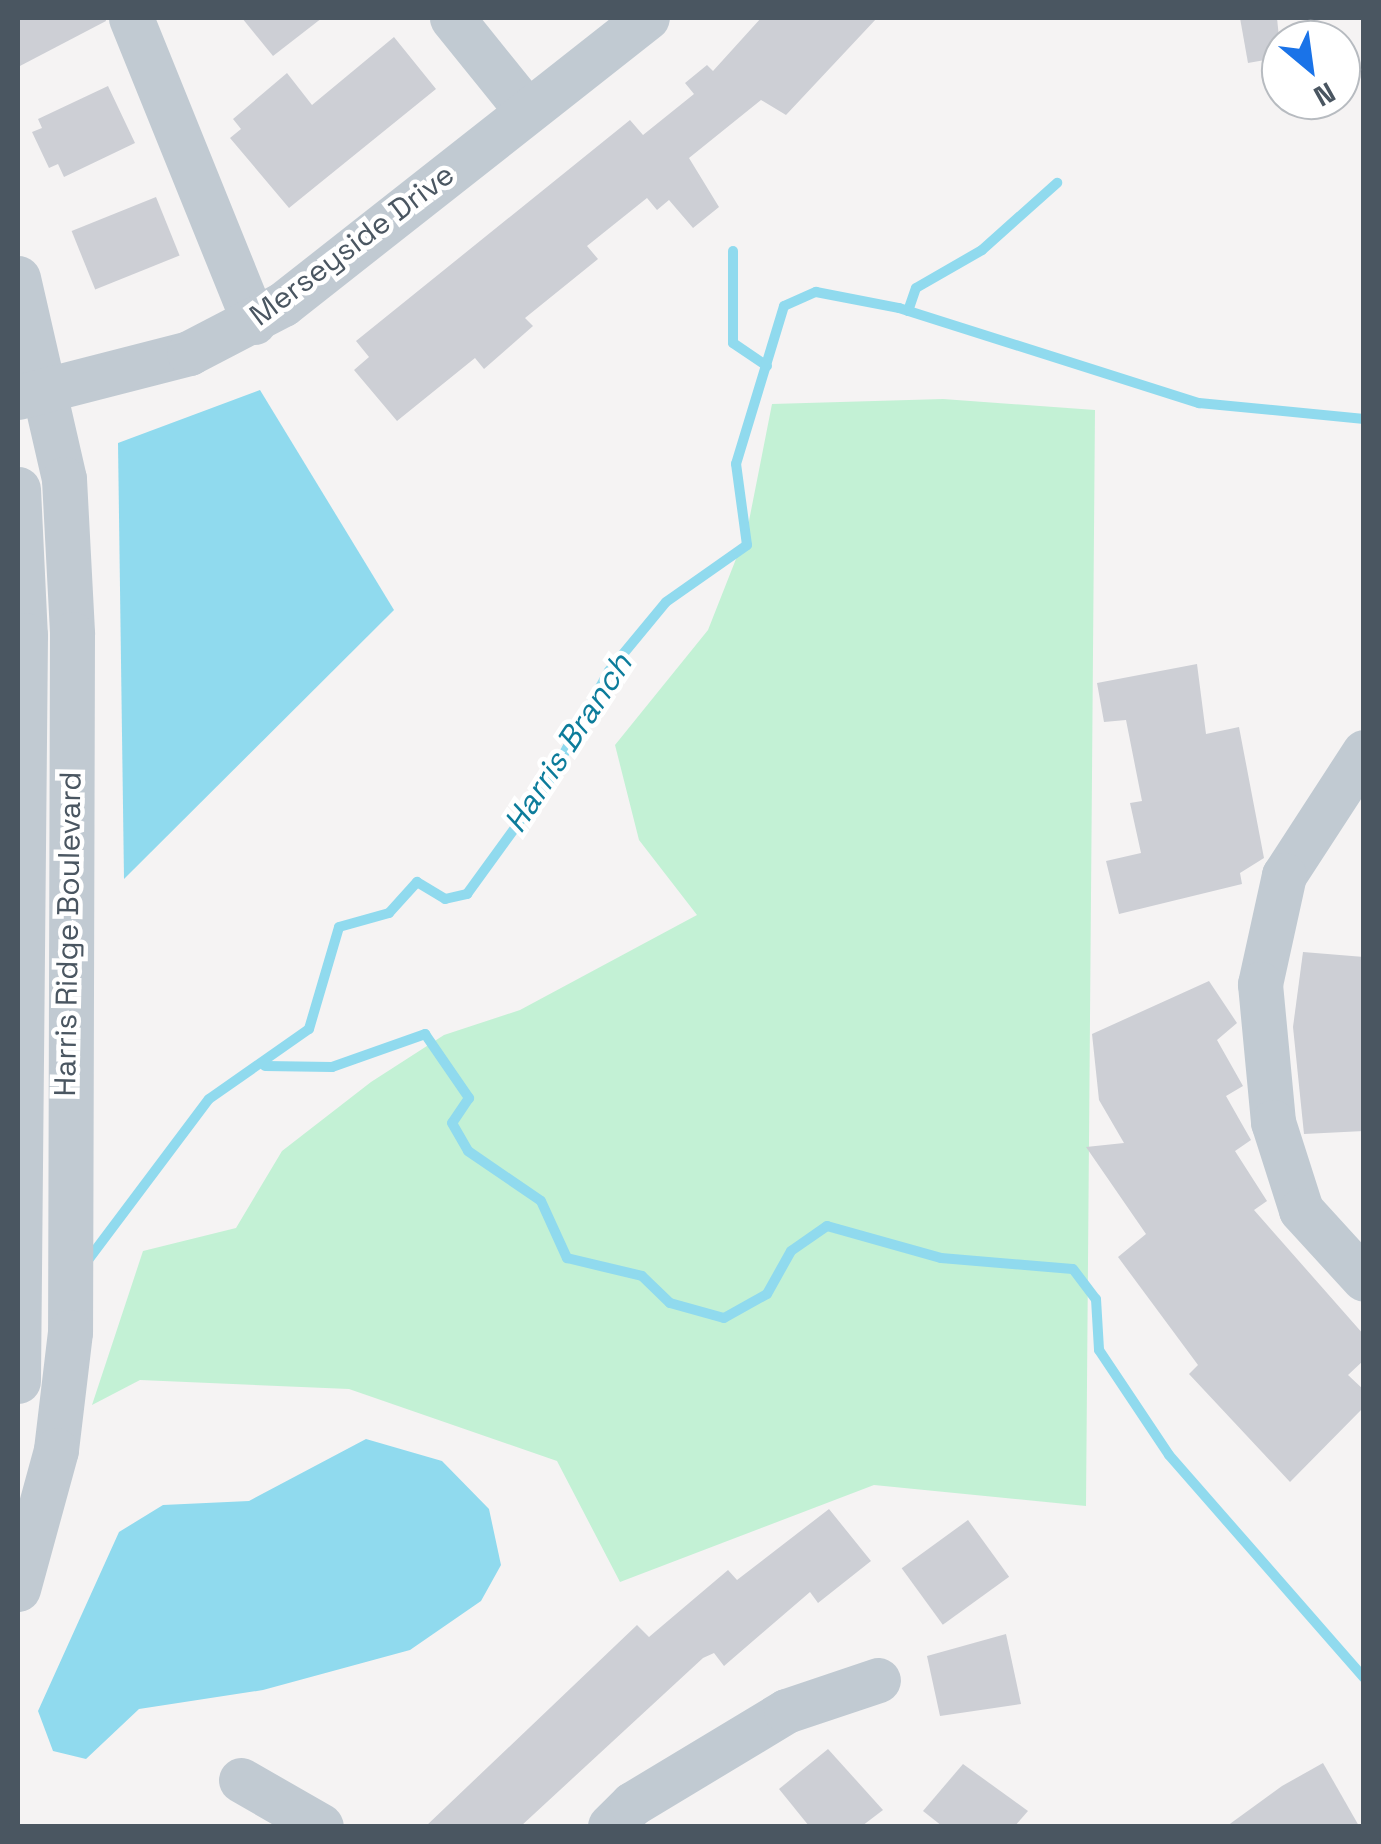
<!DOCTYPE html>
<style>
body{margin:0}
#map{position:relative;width:1381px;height:1844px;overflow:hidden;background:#f5f3f3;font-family:"Space Grotesk",sans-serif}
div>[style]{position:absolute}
.green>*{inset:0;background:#c3f1d5}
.water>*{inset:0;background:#90daee}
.stream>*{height:10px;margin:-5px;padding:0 5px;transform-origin:5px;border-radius:5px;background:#90daee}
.building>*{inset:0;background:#cdcfd5;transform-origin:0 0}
.minor>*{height:45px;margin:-22.5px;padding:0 22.5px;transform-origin:22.5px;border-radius:22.5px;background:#c1cad2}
span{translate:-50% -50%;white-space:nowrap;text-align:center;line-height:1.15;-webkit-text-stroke:9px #fff;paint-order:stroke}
.street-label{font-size:30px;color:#4a5661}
.water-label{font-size:32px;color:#0c7c9b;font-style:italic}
.frame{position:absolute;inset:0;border:20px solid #4a5661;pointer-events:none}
.north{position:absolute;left:1261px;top:20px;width:100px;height:100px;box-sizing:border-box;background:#fff;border:2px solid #b7bbc0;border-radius:50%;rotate:151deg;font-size:28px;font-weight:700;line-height:40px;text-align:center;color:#4a5661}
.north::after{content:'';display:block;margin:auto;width:35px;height:45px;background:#1a73e8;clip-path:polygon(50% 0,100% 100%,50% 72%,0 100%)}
</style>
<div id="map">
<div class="green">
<div style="clip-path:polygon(943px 399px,1095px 410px,1086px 1506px,874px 1485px,620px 1582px,557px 1461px,349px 1389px,140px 1380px,92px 1405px,143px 1251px,236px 1228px,282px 1151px,371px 1082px,444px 1035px,520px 1010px,697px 915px,639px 840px,615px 745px,708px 630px,747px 531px,772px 404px)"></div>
</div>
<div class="water">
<div style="clip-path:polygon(260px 390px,394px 610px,124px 879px,118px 443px)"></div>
<div style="clip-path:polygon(366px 1439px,442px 1461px,489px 1509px,501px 1565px,481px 1601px,410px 1650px,263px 1690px,139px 1709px,86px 1759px,53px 1751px,38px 1711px,119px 1532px,163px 1505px,249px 1501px)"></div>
</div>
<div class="stream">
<div style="left:733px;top:251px;width:92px;rotate:90deg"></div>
<div style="left:733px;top:343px;width:41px;rotate:34.1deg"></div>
<div style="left:908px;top:311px;width:24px;rotate:-71deg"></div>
<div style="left:916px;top:288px;width:76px;rotate:-29.9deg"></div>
<div style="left:982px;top:250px;width:101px;rotate:-41.8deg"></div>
<div style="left:265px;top:1066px;width:67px;rotate:0.9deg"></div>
<div style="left:332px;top:1067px;width:99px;rotate:-19.5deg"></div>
<div style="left:425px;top:1034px;width:78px;rotate:55.5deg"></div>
<div style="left:469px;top:1098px;width:30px;rotate:124deg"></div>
<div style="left:452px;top:1123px;width:32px;rotate:60deg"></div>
<div style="left:468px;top:1151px;width:88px;rotate:34.4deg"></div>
<div style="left:541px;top:1201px;width:63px;rotate:65.5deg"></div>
<div style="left:567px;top:1258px;width:77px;rotate:13.5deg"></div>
<div style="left:642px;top:1276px;width:39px;rotate:44deg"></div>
<div style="left:670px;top:1303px;width:56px;rotate:15.5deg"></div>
<div style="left:724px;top:1318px;width:49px;rotate:-29.2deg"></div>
<div style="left:767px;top:1294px;width:49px;rotate:-60.8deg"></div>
<div style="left:791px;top:1251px;width:44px;rotate:-34.8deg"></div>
<div style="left:827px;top:1226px;width:118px;rotate:15.7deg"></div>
<div style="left:941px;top:1258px;width:132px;rotate:4.8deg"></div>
<div style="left:1073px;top:1269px;width:38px;rotate:53deg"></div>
<div style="left:1096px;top:1299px;width:51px;rotate:86.6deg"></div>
<div style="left:1099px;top:1350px;width:126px;rotate:56.3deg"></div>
<div style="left:1169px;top:1455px;width:296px;rotate:48.8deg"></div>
<div style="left:85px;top:1264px;width:206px;rotate:-53.1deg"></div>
<div style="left:209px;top:1099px;width:122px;rotate:-35deg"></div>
<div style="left:309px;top:1029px;width:106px;rotate:-73.6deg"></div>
<div style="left:339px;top:927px;width:52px;rotate:-15.6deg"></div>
<div style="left:389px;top:913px;width:42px;rotate:-47.9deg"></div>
<div style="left:417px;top:882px;width:33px;rotate:31deg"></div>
<div style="left:445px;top:899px;width:23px;rotate:-13deg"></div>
<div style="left:467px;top:894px;width:140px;rotate:-54deg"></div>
<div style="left:549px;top:781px;width:125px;rotate:-61.4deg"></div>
<div style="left:609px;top:671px;width:89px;rotate:-50.4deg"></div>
<div style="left:666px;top:602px;width:99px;rotate:-35.1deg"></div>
<div style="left:747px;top:545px;width:82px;rotate:-97.7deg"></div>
<div style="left:736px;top:464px;width:165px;rotate:-73.1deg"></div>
<div style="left:784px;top:306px;width:35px;rotate:-24deg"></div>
<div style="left:816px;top:292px;width:85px;rotate:10.9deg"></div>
<div style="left:899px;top:308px;width:315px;rotate:17.6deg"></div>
<div style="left:1199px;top:403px;width:166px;rotate:5.5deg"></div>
</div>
<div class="building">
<div style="clip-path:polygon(18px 18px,105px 18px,106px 21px,18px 67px)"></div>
<div style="clip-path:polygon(242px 18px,322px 18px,273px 56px)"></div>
<div style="clip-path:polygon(761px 18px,877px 18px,786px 115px,761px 100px,689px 158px,719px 207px,693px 228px,669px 200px,657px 210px,647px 198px,587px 246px,598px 259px,525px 318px,533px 326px,484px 369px,475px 358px,397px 421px,354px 370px,369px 357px,356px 341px,630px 120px,643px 135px,694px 94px,685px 83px,707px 65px,713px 71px)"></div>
<div style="clip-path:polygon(1240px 18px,1277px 18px,1281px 57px,1248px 63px)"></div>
<div style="clip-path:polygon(394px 37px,436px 89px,289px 208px,230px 138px,241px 129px,233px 119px,287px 73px,312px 105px)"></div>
<div style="clip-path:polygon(108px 86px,135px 143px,64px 177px,58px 164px,49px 168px,32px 132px,42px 128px,38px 119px)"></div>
<div style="left:156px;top:197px;width:63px;height:91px;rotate:68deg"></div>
<div style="clip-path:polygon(1197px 664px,1206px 734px,1239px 727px,1264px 858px,1240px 873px,1242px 884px,1119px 914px,1106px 861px,1141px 853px,1130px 803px,1142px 801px,1126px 720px,1104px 722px,1097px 683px)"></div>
<div style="clip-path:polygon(1303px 952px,1364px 957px,1364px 1131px,1304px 1134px,1293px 1027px)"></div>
<div style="clip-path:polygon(1209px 981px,1237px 1023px,1217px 1040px,1243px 1086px,1226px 1096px,1251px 1140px,1235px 1151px,1267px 1201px,1254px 1210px,1364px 1335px,1364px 1360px,1348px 1375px,1364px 1390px,1364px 1407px,1290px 1482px,1189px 1374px,1198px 1365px,1118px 1257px,1146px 1234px,1086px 1147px,1124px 1143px,1099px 1100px,1092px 1034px)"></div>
<div style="clip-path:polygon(829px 1509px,871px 1561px,818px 1603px,810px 1592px,724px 1666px,714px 1653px,703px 1658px,521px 1826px,426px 1826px,637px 1625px,649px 1637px,728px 1570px,737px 1580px)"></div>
<div style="left:968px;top:1520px;width:70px;height:82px;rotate:54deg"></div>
<div style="clip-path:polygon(1006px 1634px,1021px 1704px,940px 1716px,927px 1656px)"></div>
<div style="clip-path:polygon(828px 1749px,883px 1810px,862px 1826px,809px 1826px,779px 1789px)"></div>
<div style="clip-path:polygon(1323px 1763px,1359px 1826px,1227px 1826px,1282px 1786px)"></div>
<div style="clip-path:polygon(963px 1764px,1028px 1811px,1015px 1826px,942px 1826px,923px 1811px)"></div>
</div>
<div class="minor">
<div style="left:131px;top:18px;width:328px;rotate:68deg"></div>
<div style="left:452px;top:18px;width:119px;rotate:51.1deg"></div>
<div style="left:18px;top:278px;width:206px;rotate:77.1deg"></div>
<div style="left:64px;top:479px;width:155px;rotate:87deg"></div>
<div style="left:72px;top:634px;width:698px;rotate:90.16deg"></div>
<div style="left:70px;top:1332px;width:119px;rotate:96.8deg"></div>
<div style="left:56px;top:1450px;width:144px;rotate:105.3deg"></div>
<div style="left:18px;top:397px;width:177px;rotate:-14.4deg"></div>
<div style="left:189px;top:353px;width:106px;rotate:-27.5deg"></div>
<div style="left:283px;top:304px;width:463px;rotate:-38.2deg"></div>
<div style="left:18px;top:489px;width:146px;rotate:87.3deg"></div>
<div style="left:25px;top:635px;width:746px;rotate:90.54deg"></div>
<div style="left:1364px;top:752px;width:147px;rotate:123deg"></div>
<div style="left:1284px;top:875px;width:112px;rotate:102.4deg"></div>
<div style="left:1260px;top:984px;width:139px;rotate:84.6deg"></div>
<div style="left:1273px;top:1122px;width:92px;rotate:72.3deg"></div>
<div style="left:1301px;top:1210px;width:93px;rotate:47.6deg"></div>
<div style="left:241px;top:1780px;width:92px;rotate:29.9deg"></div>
<div style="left:610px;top:1826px;width:31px;rotate:-45deg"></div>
<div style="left:632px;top:1804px;width:180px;rotate:-31.1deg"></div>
<div style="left:786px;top:1711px;width:97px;rotate:-18.6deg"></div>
</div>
<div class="street-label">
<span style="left:352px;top:245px;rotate:-37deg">Merseyside Drive</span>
<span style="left:68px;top:934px;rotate:-89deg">Harris Ridge Boulevard</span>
</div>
<div class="water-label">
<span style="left:568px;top:743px;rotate:-57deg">Harris Branch</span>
</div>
<div class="frame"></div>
<div class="north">N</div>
</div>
